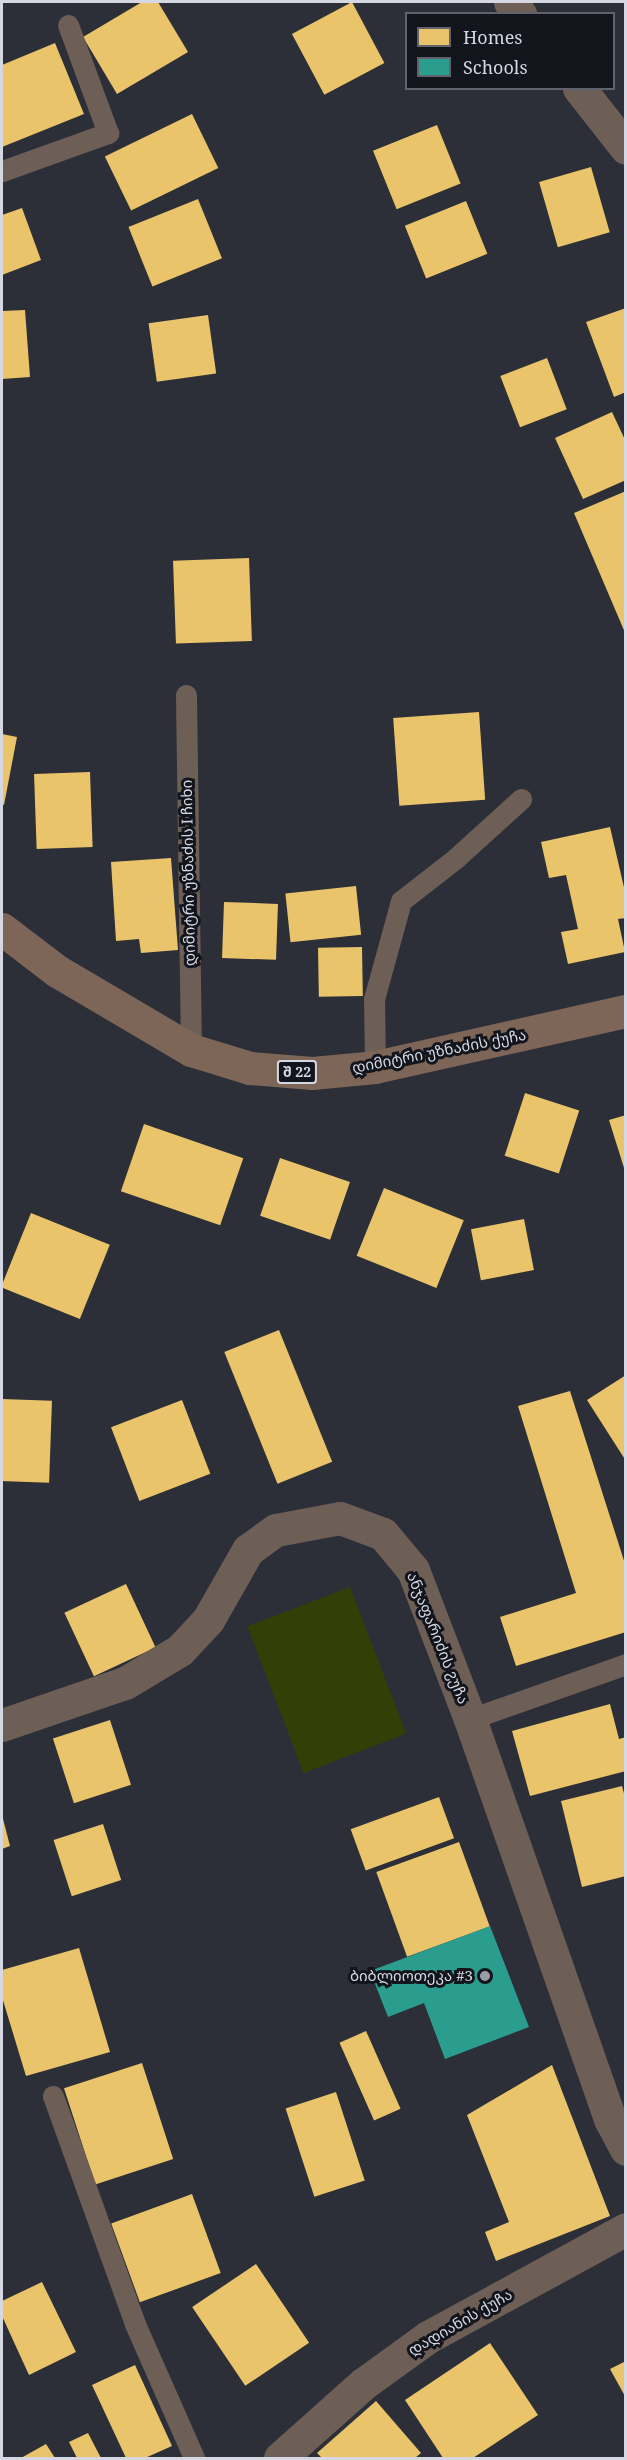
<!DOCTYPE html>
<meta charset="utf-8">
<style>
body{margin:0}
#map{position:relative;width:627px;height:2460px;overflow:hidden;background:#2c2f37;font-family:"Noto Serif","Noto Sans Georgian",serif}
div>[style]{position:absolute}
.green>*{inset:0;background:#323f07;transform-origin:0 0}
.homes>*{inset:0;background:#e9c46a;transform-origin:0 0}
.schools>*{inset:0;background:#2a9d8f}
.service>*{height:21px;margin:-10.5px;padding:0 10.5px;transform-origin:10.5px;border-radius:10.5px;background:#6d5e56}
.minor>*{height:33px;margin:-16.5px;padding:0 16.5px;transform-origin:16.5px;border-radius:16.5px;background:#6d5e56}
.tertiary>*{height:33px;margin:-16.5px;padding:0 16.5px;transform-origin:16.5px;border-radius:16.5px;background:#6d5e56}
.primary>*{height:33px;margin:-16.5px;padding:0 16.5px;transform-origin:16.5px;border-radius:16.5px;background:#7d6658}
.dots>*{width:16px;height:16px;translate:-50% -50%;box-sizing:border-box;border:3px solid #13151c;border-radius:50%}
span{translate:-50% -50%;white-space:nowrap;text-align:center;line-height:1.15;-webkit-text-stroke:6px #13151c;paint-order:stroke}
.shield-label span{padding:2px 4px;background:#13151c;border:2px solid;border-radius:4px;-webkit-text-stroke-width:0}
.shield-label{font-size:14px;color:#d5d8e3;font-weight:700}
.street-label{font-size:15px;color:#d5d8e3}
.poi-label{font-size:15px;color:#d5d8e3}
.right{translate:-100% -50%;text-align:right}
.frame{position:absolute;inset:0;border:3px solid #d5d8e3;pointer-events:none}
.legend{position:absolute;left:405px;top:12px;width:210px;height:78px;box-sizing:border-box;background:#13151c;border:2px solid #61636c;margin:0;padding:8px 10px;list-style:none;font-size:18px;color:#d5d8e3}
.legend li{display:flex;align-items:center;gap:12px;height:30px}
.legend b{width:30px;border:2px solid #61636c}
</style>
<div id="map">
<div class="green">
<div style="left:350px;top:1587px;width:157px;height:110px;rotate:69deg"></div>
</div>
<div class="homes">
<div style="clip-path:polygon(142px 2px,158px 2px,188px 52px,117px 94px,83px 37px)"></div>
<div style="left:352px;top:2px;width:69px;height:68px;rotate:62deg"></div>
<div style="clip-path:polygon(55px 43px,84px 114px,2px 147px,2px 65px)"></div>
<div style="left:192px;top:114px;width:60px;height:97px;rotate:64deg"></div>
<div style="left:437px;top:125px;width:63px;height:69px;rotate:68deg"></div>
<div style="left:591px;top:167px;width:68px;height:54px;rotate:74deg"></div>
<div style="left:198px;top:199px;width:64px;height:75px;rotate:68deg"></div>
<div style="left:466px;top:201px;width:57px;height:66px;rotate:68deg"></div>
<div style="clip-path:polygon(22px 208px,41px 260px,2px 275px,2px 215px)"></div>
<div style="clip-path:polygon(626px 308px,626px 392px,614px 397px,586px 322px)"></div>
<div style="clip-path:polygon(25px 310px,30px 377px,2px 379px,2px 311px)"></div>
<div style="left:208px;top:315px;width:59px;height:60px;rotate:82deg"></div>
<div style="left:547px;top:358px;width:55px;height:50px;rotate:69deg"></div>
<div style="clip-path:polygon(612px 412px,626px 442px,626px 480px,583px 499px,555px 438px)"></div>
<div style="clip-path:polygon(626px 491px,626px 635px,574px 513px)"></div>
<div style="left:249px;top:558px;width:83px;height:76px;rotate:88deg"></div>
<div style="left:479px;top:712px;width:88px;height:86px;rotate:86deg"></div>
<div style="clip-path:polygon(2px 734px,17px 737px,4px 805px,2px 804px)"></div>
<div style="left:90px;top:772px;width:75px;height:56px;rotate:88deg"></div>
<div style="clip-path:polygon(610px 827px,626px 896px,626px 918px,618px 919px,625px 952px,568px 964px,561px 932px,578px 929px,566px 875px,549px 878px,541px 842px)"></div>
<div style="clip-path:polygon(171px 858px,178px 950px,141px 953px,139px 939px,116px 941px,111px 862px)"></div>
<div style="left:356px;top:886px;width:49px;height:71px;rotate:84deg"></div>
<div style="left:224px;top:902px;width:54px;height:56px;rotate:2deg"></div>
<div style="left:362px;top:947px;width:49px;height:44px;rotate:89deg"></div>
<div style="left:525px;top:1093px;width:57px;height:66px;rotate:18deg"></div>
<div style="clip-path:polygon(626px 1115px,626px 1171px,625px 1171px,609px 1120px)"></div>
<div style="left:144px;top:1124px;width:105px;height:71px;rotate:19deg"></div>
<div style="left:280px;top:1158px;width:74px;height:61px;rotate:19deg"></div>
<div style="left:384px;top:1188px;width:86px;height:73px;rotate:22deg"></div>
<div style="left:31px;top:1213px;width:85px;height:80px;rotate:22deg"></div>
<div style="left:524px;top:1219px;width:52px;height:54px;rotate:79deg"></div>
<div style="left:279px;top:1330px;width:142px;height:59px;rotate:68deg"></div>
<div style="clip-path:polygon(626px 1375px,626px 1461px,587px 1400px)"></div>
<div style="clip-path:polygon(570px 1391px,626px 1567px,626px 1632px,516px 1666px,500px 1617px,576px 1593px,518px 1406px)"></div>
<div style="left:2px;top:1399px;width:50px;height:82px;rotate:2deg"></div>
<div style="left:182px;top:1400px;width:79px;height:76px;rotate:69deg"></div>
<div style="left:126px;top:1584px;width:70px;height:68px;rotate:65deg"></div>
<div style="clip-path:polygon(610px 1704px,619px 1739px,626px 1737px,626px 1771px,530px 1796px,512px 1731px)"></div>
<div style="left:110px;top:1720px;width:68px;height:60px;rotate:72deg"></div>
<div style="clip-path:polygon(622px 1786px,626px 1801px,626px 1876px,582px 1887px,561px 1801px)"></div>
<div style="left:439px;top:1797px;width:44px;height:94px;rotate:70deg"></div>
<div style="clip-path:polygon(2px 1815px,10px 1846px,2px 1849px)"></div>
<div style="left:103px;top:1824px;width:59px;height:52px;rotate:72deg"></div>
<div style="left:459px;top:1842px;width:90px;height:88px;rotate:70deg"></div>
<div style="clip-path:polygon(79px 1948px,110px 2052px,26px 2076px,2px 1997px,2px 1970px)"></div>
<div style="left:366px;top:2031px;width:85px;height:29px;rotate:66deg"></div>
<div style="left:142px;top:2063px;width:101px;height:82px;rotate:72deg"></div>
<div style="clip-path:polygon(552px 2065px,610px 2216px,496px 2261px,485px 2232px,509px 2222px,467px 2115px)"></div>
<div style="left:336px;top:2092px;width:93px;height:53px;rotate:72deg"></div>
<div style="left:192px;top:2194px;width:84px;height:86px;rotate:70deg"></div>
<div style="left:256px;top:2264px;width:95px;height:77px;rotate:56deg"></div>
<div style="clip-path:polygon(42px 2282px,76px 2352px,29px 2375px,2px 2316px,2px 2301px)"></div>
<div style="clip-path:polygon(490px 2343px,538px 2415px,473px 2458px,443px 2458px,405px 2400px)"></div>
<div style="clip-path:polygon(626px 2361px,626px 2398px,610px 2369px)"></div>
<div style="clip-path:polygon(135px 2365px,172px 2446px,145px 2458px,126px 2458px,92px 2385px)"></div>
<div style="clip-path:polygon(376px 2401px,421px 2453px,415px 2458px,322px 2458px,317px 2453px)"></div>
<div style="clip-path:polygon(88px 2433px,101px 2458px,77px 2458px,69px 2442px)"></div>
<div style="clip-path:polygon(46px 2444px,55px 2458px,21px 2458px)"></div>
</div>
<div class="schools">
<div style="clip-path:polygon(490px 1926px,529px 2027px,445px 2059px,424px 2003px,388px 2017px,370px 1971px)"></div>
</div>
<div class="service">
<div style="left:2px;top:171px;width:113px;rotate:-19.7deg"></div>
<div style="left:108px;top:133px;width:115px;rotate:-110.3deg"></div>
<div style="left:186px;top:695px;width:355px;rotate:89.2deg"></div>
<div style="left:375px;top:1067px;width:68px;rotate:-90.8deg"></div>
<div style="left:374px;top:999px;width:102px;rotate:-74.6deg"></div>
<div style="left:401px;top:901px;width:70px;rotate:-38deg"></div>
<div style="left:456px;top:858px;width:88px;rotate:-42.2deg"></div>
<div style="left:470px;top:1719px;width:165px;rotate:-19.4deg"></div>
<div style="left:53px;top:2096px;width:242px;rotate:70.2deg"></div>
<div style="left:135px;top:2324px;width:146px;rotate:66.2deg"></div>
</div>
<div class="minor">
<div style="left:2px;top:1725px;width:130px;rotate:-18.9deg"></div>
<div style="left:125px;top:1683px;width:64px;rotate:-31deg"></div>
<div style="left:180px;top:1650px;width:41px;rotate:-47deg"></div>
<div style="left:208px;top:1620px;width:81px;rotate:-60.3deg"></div>
<div style="left:248px;top:1550px;width:34px;rotate:-36deg"></div>
<div style="left:276px;top:1530px;width:65px;rotate:-10.6deg"></div>
<div style="left:340px;top:1518px;width:46px;rotate:20.4deg"></div>
<div style="left:383px;top:1534px;width:47px;rotate:50.2deg"></div>
<div style="left:413px;top:1570px;width:160px;rotate:69.1deg"></div>
<div style="left:470px;top:1719px;width:424px;rotate:70.7deg"></div>
<div style="left:610px;top:2119px;width:34px;rotate:62deg"></div>
<div style="left:280px;top:2458px;width:111px;rotate:-41.7deg"></div>
<div style="left:363px;top:2384px;width:80px;rotate:-35.9deg"></div>
<div style="left:428px;top:2337px;width:226px;rotate:-28.6deg"></div>
</div>
<div class="tertiary">
<div style="left:510px;top:2px;width:16px;rotate:50deg"></div>
<div style="left:579px;top:88px;width:76px;rotate:51.9deg"></div>
</div>
<div class="primary">
<div style="left:2px;top:929px;width:69px;rotate:37.4deg"></div>
<div style="left:57px;top:971px;width:156px;rotate:30.5deg"></div>
<div style="left:191px;top:1050px;width:62px;rotate:17deg"></div>
<div style="left:250px;top:1068px;width:62px;rotate:4.6deg"></div>
<div style="left:312px;top:1073px;width:63px;rotate:-5.4deg"></div>
<div style="left:375px;top:1067px;width:257px;rotate:-12.6deg"></div>
</div>
<div class="dots">
<div style="left:485px;top:1976px;background:#9a9da7"></div>
</div>
<div class="shield-label">
<span style="left:297px;top:1072px">შ 22</span>
</div>
<div class="street-label">
<span style="left:188px;top:873px;rotate:-91deg">დიმიტრი უზნაძის I ჩიხი</span>
<span style="left:439px;top:1051px;rotate:-11deg">დიმიტრი უზნაძის ქუჩა</span>
<span style="left:438px;top:1638px;rotate:68deg">ანჯაფარიძის ჷუჩა</span>
<span style="left:460px;top:2322px;rotate:-30deg">დადიანის ქუჩა</span>
</div>
<div class="poi-label">
<span class="right" style="left:473px;top:1976px">ბიბლიოთეკა #3</span>
</div>
<div class="frame"></div>
<ul class="legend">
<li><b style="height:16px;background:#e9c46a"></b>Homes</li>
<li><b style="height:16px;background:#2a9d8f"></b>Schools</li>
</ul>
</div>
